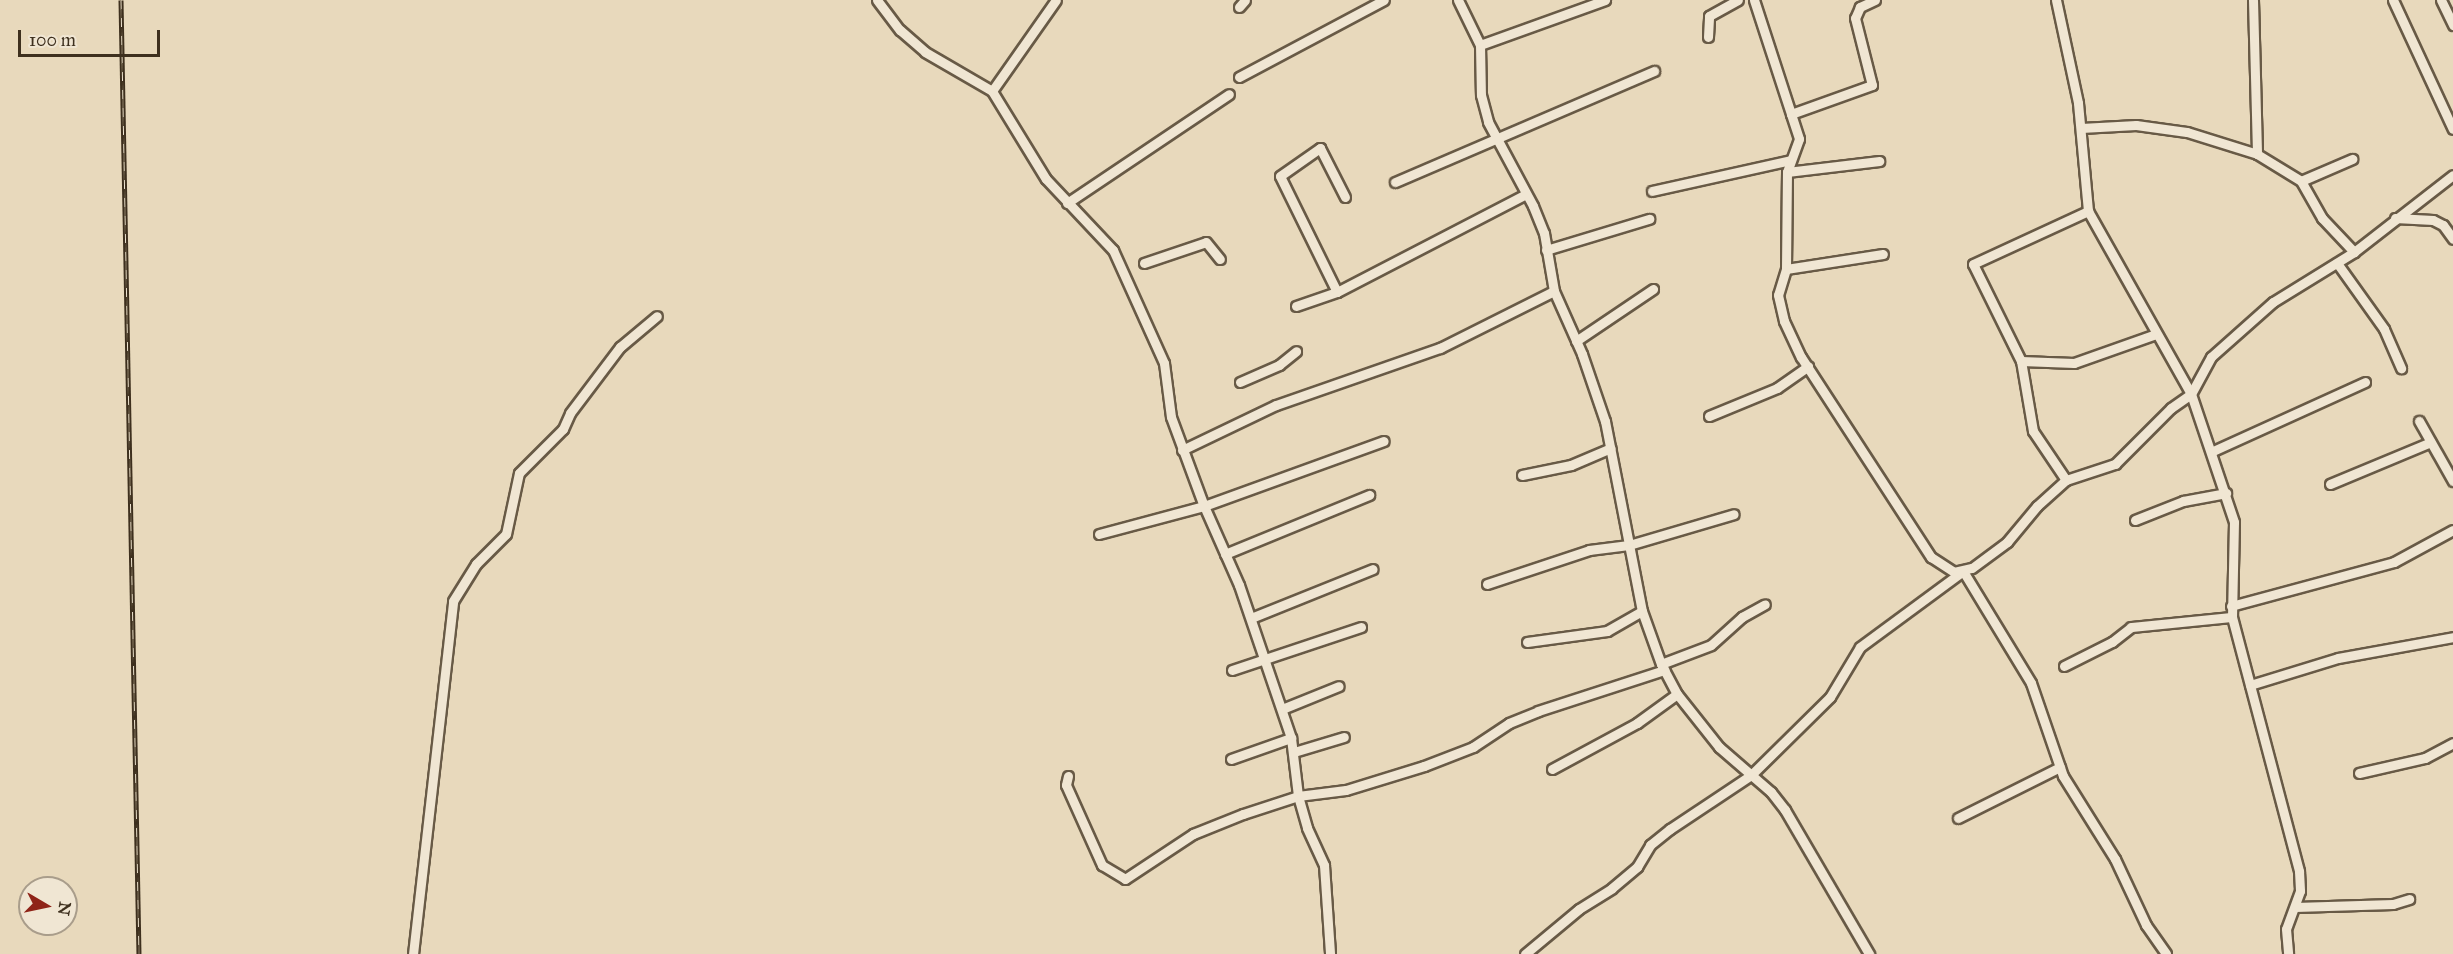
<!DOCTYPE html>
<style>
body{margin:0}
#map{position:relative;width:2453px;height:954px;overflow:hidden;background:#e8d9bc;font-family:"IM FELL Great Primer",serif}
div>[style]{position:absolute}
.roads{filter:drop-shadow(2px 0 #685a46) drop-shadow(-2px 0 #685a46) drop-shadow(0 2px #685a46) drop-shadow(0 -2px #685a46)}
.street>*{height:9px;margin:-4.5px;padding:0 4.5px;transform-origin:4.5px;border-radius:4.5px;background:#f0e6d3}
.rail>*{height:5px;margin-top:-2.5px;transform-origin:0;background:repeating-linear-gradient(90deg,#f0e6d3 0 9px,#3e301e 0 18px);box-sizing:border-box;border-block:2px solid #3e301e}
span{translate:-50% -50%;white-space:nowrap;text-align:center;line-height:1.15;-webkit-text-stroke:4.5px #f0e6d3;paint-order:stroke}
.north{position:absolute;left:18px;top:876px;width:60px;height:60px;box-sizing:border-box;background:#f0e6d3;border:2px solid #a99d8b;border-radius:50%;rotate:99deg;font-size:16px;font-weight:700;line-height:24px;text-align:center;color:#3e301e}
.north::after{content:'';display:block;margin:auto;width:21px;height:27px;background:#8f2418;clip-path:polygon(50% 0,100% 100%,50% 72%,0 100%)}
.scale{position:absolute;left:18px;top:30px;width:142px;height:27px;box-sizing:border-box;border:3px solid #3e301e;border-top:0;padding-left:8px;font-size:18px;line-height:21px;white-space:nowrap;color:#3e301e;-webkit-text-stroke:4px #f0e6d3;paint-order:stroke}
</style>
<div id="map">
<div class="roads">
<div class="street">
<div style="left:877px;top:0;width:38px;rotate:53deg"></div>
<div style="left:900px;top:30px;width:33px;rotate:41deg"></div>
<div style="left:925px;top:52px;width:78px;rotate:30.2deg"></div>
<div style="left:992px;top:91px;width:103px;rotate:58.5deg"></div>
<div style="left:1046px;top:179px;width:98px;rotate:46.7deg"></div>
<div style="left:1113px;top:250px;width:124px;rotate:65.7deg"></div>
<div style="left:1164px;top:363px;width:54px;rotate:82.6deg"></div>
<div style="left:1171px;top:417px;width:95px;rotate:69.7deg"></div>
<div style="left:1204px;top:506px;width:191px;rotate:-19.9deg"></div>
<div style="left:1458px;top:0;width:50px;rotate:63.9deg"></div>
<div style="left:1480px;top:45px;width:50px;rotate:88.9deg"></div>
<div style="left:1481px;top:95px;width:28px;rotate:75deg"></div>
<div style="left:1488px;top:122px;width:95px;rotate:61.8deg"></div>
<div style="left:1533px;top:206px;width:29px;rotate:68deg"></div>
<div style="left:1544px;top:233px;width:59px;rotate:80.2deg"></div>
<div style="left:1554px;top:291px;width:69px;rotate:66deg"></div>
<div style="left:1582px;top:354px;width:71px;rotate:71.1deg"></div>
<div style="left:1605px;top:421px;width:194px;rotate:79deg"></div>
<div style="left:1642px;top:611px;width:56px;rotate:70.3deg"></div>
<div style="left:1661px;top:664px;width:34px;rotate:62deg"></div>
<div style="left:1677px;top:694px;width:68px;rotate:51.6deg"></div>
<div style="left:1719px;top:747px;width:69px;rotate:40.9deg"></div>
<div style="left:1771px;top:792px;width:23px;rotate:52deg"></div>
<div style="left:1785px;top:810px;width:167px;rotate:59.7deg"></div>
<div style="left:1754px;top:0;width:120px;rotate:72deg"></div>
<div style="left:1875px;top:0;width:17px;rotate:155deg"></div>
<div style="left:1860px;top:7px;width:12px;rotate:114deg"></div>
<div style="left:1855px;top:18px;width:69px;rotate:75.8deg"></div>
<div style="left:1872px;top:85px;width:86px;rotate:160.3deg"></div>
<div style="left:1791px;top:114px;width:26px;rotate:72deg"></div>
<div style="left:1799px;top:139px;width:35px;rotate:110deg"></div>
<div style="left:1787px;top:172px;width:97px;rotate:90.6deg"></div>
<div style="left:1786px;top:269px;width:27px;rotate:107deg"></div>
<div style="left:1778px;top:295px;width:27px;rotate:77deg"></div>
<div style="left:1784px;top:321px;width:40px;rotate:65deg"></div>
<div style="left:1801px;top:357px;width:239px;rotate:57deg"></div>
<div style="left:1931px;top:557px;width:27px;rotate:33deg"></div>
<div style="left:1954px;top:572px;width:18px;rotate:-13deg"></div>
<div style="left:1972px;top:568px;width:44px;rotate:-36.6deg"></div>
<div style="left:2007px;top:542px;width:47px;rotate:-50.2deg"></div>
<div style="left:2037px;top:506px;width:39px;rotate:-42deg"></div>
<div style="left:2066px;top:480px;width:52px;rotate:-18.1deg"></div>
<div style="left:2115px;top:464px;width:79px;rotate:-45deg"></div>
<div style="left:2171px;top:408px;width:24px;rotate:-35deg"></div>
<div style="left:2191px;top:394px;width:42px;rotate:-61.6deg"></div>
<div style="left:2211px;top:357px;width:83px;rotate:-41.6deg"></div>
<div style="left:2273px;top:302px;width:95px;rotate:-31.7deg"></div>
<div style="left:2354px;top:252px;width:125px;rotate:-37.9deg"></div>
<div style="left:2056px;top:0;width:105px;rotate:77.9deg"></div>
<div style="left:2078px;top:103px;width:108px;rotate:84.7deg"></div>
<div style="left:2088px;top:211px;width:210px;rotate:60.6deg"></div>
<div style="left:2191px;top:394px;width:135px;rotate:71.4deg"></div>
<div style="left:2234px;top:522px;width:95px;rotate:91.2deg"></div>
<div style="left:2232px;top:617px;width:263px;rotate:75.2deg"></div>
<div style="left:2299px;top:871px;width:20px;rotate:87deg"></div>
<div style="left:2300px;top:891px;width:40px;rotate:110.2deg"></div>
<div style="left:2286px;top:929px;width:25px;rotate:85deg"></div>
<div style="left:2253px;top:0;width:154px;rotate:88.5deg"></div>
<div style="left:2393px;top:0;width:142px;rotate:65.1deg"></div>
<div style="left:2441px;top:0;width:28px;rotate:64deg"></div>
<div style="left:1239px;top:7px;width:9px;rotate:-49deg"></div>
<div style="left:1708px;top:37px;width:21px;rotate:-87deg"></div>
<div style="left:1709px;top:16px;width:33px;rotate:-29deg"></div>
<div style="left:1480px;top:45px;width:133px;rotate:-19.8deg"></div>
<div style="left:1239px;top:77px;width:164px;rotate:-28deg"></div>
<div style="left:992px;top:91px;width:111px;rotate:-54.9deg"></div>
<div style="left:2081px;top:128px;width:55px;rotate:-3.1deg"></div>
<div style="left:2136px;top:125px;width:51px;rotate:7.8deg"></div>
<div style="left:2187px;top:132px;width:73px;rotate:17.4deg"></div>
<div style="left:2257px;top:154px;width:52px;rotate:31.5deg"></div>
<div style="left:2301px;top:181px;width:43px;rotate:60.4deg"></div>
<div style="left:2322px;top:218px;width:47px;rotate:46.7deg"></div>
<div style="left:1787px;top:172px;width:93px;rotate:-6.8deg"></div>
<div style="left:2301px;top:181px;width:56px;rotate:-23.3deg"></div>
<div style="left:1395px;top:182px;width:282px;rotate:-23.2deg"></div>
<div style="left:1652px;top:191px;width:142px;rotate:-12.6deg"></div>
<div style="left:1067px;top:203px;width:195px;rotate:-33.9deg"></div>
<div style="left:2395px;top:218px;width:38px;rotate:3deg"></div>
<div style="left:2433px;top:220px;width:11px;rotate:27deg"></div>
<div style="left:2443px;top:225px;width:17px;rotate:54deg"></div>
<div style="left:1546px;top:250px;width:108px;rotate:-16.8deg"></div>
<div style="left:1144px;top:263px;width:65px;rotate:-18.7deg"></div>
<div style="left:1206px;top:242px;width:22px;rotate:51deg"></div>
<div style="left:2337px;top:263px;width:81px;rotate:54.5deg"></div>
<div style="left:2384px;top:329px;width:43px;rotate:66.4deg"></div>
<div style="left:1786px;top:269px;width:98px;rotate:-8.8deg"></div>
<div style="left:1337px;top:292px;width:129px;rotate:-116.2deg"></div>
<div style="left:1280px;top:176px;width:49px;rotate:-35deg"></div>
<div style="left:1320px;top:148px;width:55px;rotate:63deg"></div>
<div style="left:1296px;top:306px;width:43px;rotate:-18.9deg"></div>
<div style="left:1337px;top:292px;width:213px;rotate:-27.4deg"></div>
<div style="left:1576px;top:341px;width:93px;rotate:-34deg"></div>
<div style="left:2021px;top:361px;width:53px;rotate:2.2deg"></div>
<div style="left:2074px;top:363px;width:87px;rotate:-19.5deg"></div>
<div style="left:1240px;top:382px;width:43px;rotate:-23.6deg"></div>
<div style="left:1279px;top:365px;width:22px;rotate:-39deg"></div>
<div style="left:1709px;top:416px;width:74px;rotate:-22.4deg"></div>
<div style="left:1777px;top:388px;width:38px;rotate:-35deg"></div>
<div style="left:2419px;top:421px;width:69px;rotate:60.5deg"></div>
<div style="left:1182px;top:450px;width:104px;rotate:-25.6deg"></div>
<div style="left:1276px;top:405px;width:174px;rotate:-19.2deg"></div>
<div style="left:1440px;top:348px;width:127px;rotate:-26.6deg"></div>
<div style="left:2213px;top:451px;width:167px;rotate:-24.4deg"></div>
<div style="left:1522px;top:475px;width:50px;rotate:-11.5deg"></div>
<div style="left:1571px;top:465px;width:43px;rotate:-23deg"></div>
<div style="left:2066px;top:480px;width:59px;rotate:-124deg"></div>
<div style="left:2033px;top:431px;width:71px;rotate:-99.7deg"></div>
<div style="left:2021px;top:361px;width:108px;rotate:-116.3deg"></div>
<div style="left:1973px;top:264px;width:127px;rotate:-24.7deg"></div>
<div style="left:2330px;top:484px;width:109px;rotate:-22.6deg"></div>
<div style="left:2135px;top:520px;width:52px;rotate:-21.6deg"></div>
<div style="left:2183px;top:501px;width:44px;rotate:-10.5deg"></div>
<div style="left:1099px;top:534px;width:109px;rotate:-14.9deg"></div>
<div style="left:1204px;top:506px;width:86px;rotate:66.1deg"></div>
<div style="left:1239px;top:585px;width:162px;rotate:71.2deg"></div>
<div style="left:1291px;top:738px;width:58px;rotate:83.1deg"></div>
<div style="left:1298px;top:796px;width:33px;rotate:74deg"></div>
<div style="left:1307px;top:828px;width:41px;rotate:65.3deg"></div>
<div style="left:1324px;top:865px;width:89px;rotate:86.1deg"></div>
<div style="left:1225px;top:554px;width:156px;rotate:-22.3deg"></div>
<div style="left:1963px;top:571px;width:131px;rotate:58.7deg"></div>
<div style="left:2031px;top:683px;width:98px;rotate:71deg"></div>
<div style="left:2063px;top:776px;width:98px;rotate:57.9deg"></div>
<div style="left:2115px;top:859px;width:73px;rotate:64.8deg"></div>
<div style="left:2146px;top:925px;width:35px;rotate:55deg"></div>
<div style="left:1487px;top:584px;width:108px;rotate:-18.4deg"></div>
<div style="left:1589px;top:550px;width:40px;rotate:-7.1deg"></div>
<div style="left:1629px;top:545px;width:109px;rotate:-16.4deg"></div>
<div style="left:2231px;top:606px;width:169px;rotate:-15.1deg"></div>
<div style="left:2394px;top:562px;width:67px;rotate:-28.5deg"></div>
<div style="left:1251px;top:618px;width:131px;rotate:-21.9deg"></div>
<div style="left:1527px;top:642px;width:81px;rotate:-7.8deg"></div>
<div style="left:1607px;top:631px;width:40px;rotate:-29.7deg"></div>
<div style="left:1661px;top:664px;width:53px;rotate:-20.8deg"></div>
<div style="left:1711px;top:645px;width:42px;rotate:-42.1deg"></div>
<div style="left:1742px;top:617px;width:26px;rotate:-29deg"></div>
<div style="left:2064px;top:666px;width:54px;rotate:-26.6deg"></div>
<div style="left:2112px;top:642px;width:24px;rotate:-38deg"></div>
<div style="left:2131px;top:627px;width:101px;rotate:-5.7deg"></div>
<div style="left:1232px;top:670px;width:136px;rotate:-18.4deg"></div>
<div style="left:2250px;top:685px;width:92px;rotate:-17.1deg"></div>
<div style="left:2338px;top:658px;width:117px;rotate:-10.3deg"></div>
<div style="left:1282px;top:709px;width:61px;rotate:-22deg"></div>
<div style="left:1294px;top:752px;width:52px;rotate:-16.7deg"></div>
<div style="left:1231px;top:759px;width:64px;rotate:-19.3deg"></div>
<div style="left:1552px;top:769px;width:97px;rotate:-28.4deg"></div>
<div style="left:1637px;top:723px;width:49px;rotate:-35.9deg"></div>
<div style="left:2359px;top:773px;width:68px;rotate:-12.8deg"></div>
<div style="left:2425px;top:758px;width:32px;rotate:-28deg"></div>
<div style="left:1068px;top:776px;width:9px;rotate:103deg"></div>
<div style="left:1066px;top:785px;width:88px;rotate:65.8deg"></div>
<div style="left:1102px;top:865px;width:27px;rotate:31deg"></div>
<div style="left:1125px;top:879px;width:82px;rotate:-33.5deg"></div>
<div style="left:1193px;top:834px;width:54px;rotate:-21.8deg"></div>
<div style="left:1243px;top:814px;width:58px;rotate:-18.1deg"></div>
<div style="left:1298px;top:796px;width:48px;rotate:-7.1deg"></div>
<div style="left:1346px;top:790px;width:82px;rotate:-17.1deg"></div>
<div style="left:1424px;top:766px;width:53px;rotate:-21.2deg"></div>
<div style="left:1473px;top:747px;width:43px;rotate:-33.7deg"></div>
<div style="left:1509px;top:723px;width:31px;rotate:-22deg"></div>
<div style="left:1538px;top:711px;width:133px;rotate:-18deg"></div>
<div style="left:1958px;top:818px;width:114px;rotate:-26.6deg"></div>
<div style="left:2295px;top:907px;width:98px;rotate:-1.8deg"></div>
<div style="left:2393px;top:904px;width:17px;rotate:-17deg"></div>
<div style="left:413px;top:954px;width:355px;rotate:-83.5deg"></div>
<div style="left:453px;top:601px;width:44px;rotate:-58.1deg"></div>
<div style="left:476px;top:564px;width:42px;rotate:-45deg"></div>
<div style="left:506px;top:534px;width:62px;rotate:-78deg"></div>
<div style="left:519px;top:473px;width:62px;rotate:-45deg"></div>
<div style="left:563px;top:429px;width:17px;rotate:-66deg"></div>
<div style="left:570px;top:413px;width:83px;rotate:-52.9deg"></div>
<div style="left:620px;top:347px;width:48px;rotate:-40deg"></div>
<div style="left:1525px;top:954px;width:70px;rotate:-39.8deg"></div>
<div style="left:1579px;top:909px;width:39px;rotate:-32deg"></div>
<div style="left:1612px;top:888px;width:33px;rotate:-40deg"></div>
<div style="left:1637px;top:867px;width:26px;rotate:-59deg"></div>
<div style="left:1650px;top:845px;width:26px;rotate:-39deg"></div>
<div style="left:1670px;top:829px;width:97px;rotate:-33.7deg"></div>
<div style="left:1751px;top:775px;width:111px;rotate:-44.6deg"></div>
<div style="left:1830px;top:697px;width:58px;rotate:-59deg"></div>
<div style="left:1860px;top:647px;width:128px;rotate:-36.4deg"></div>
</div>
</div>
<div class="rail">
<div style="left:121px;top:0;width:954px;rotate:88.92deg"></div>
</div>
<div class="north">N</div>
<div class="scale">100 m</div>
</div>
